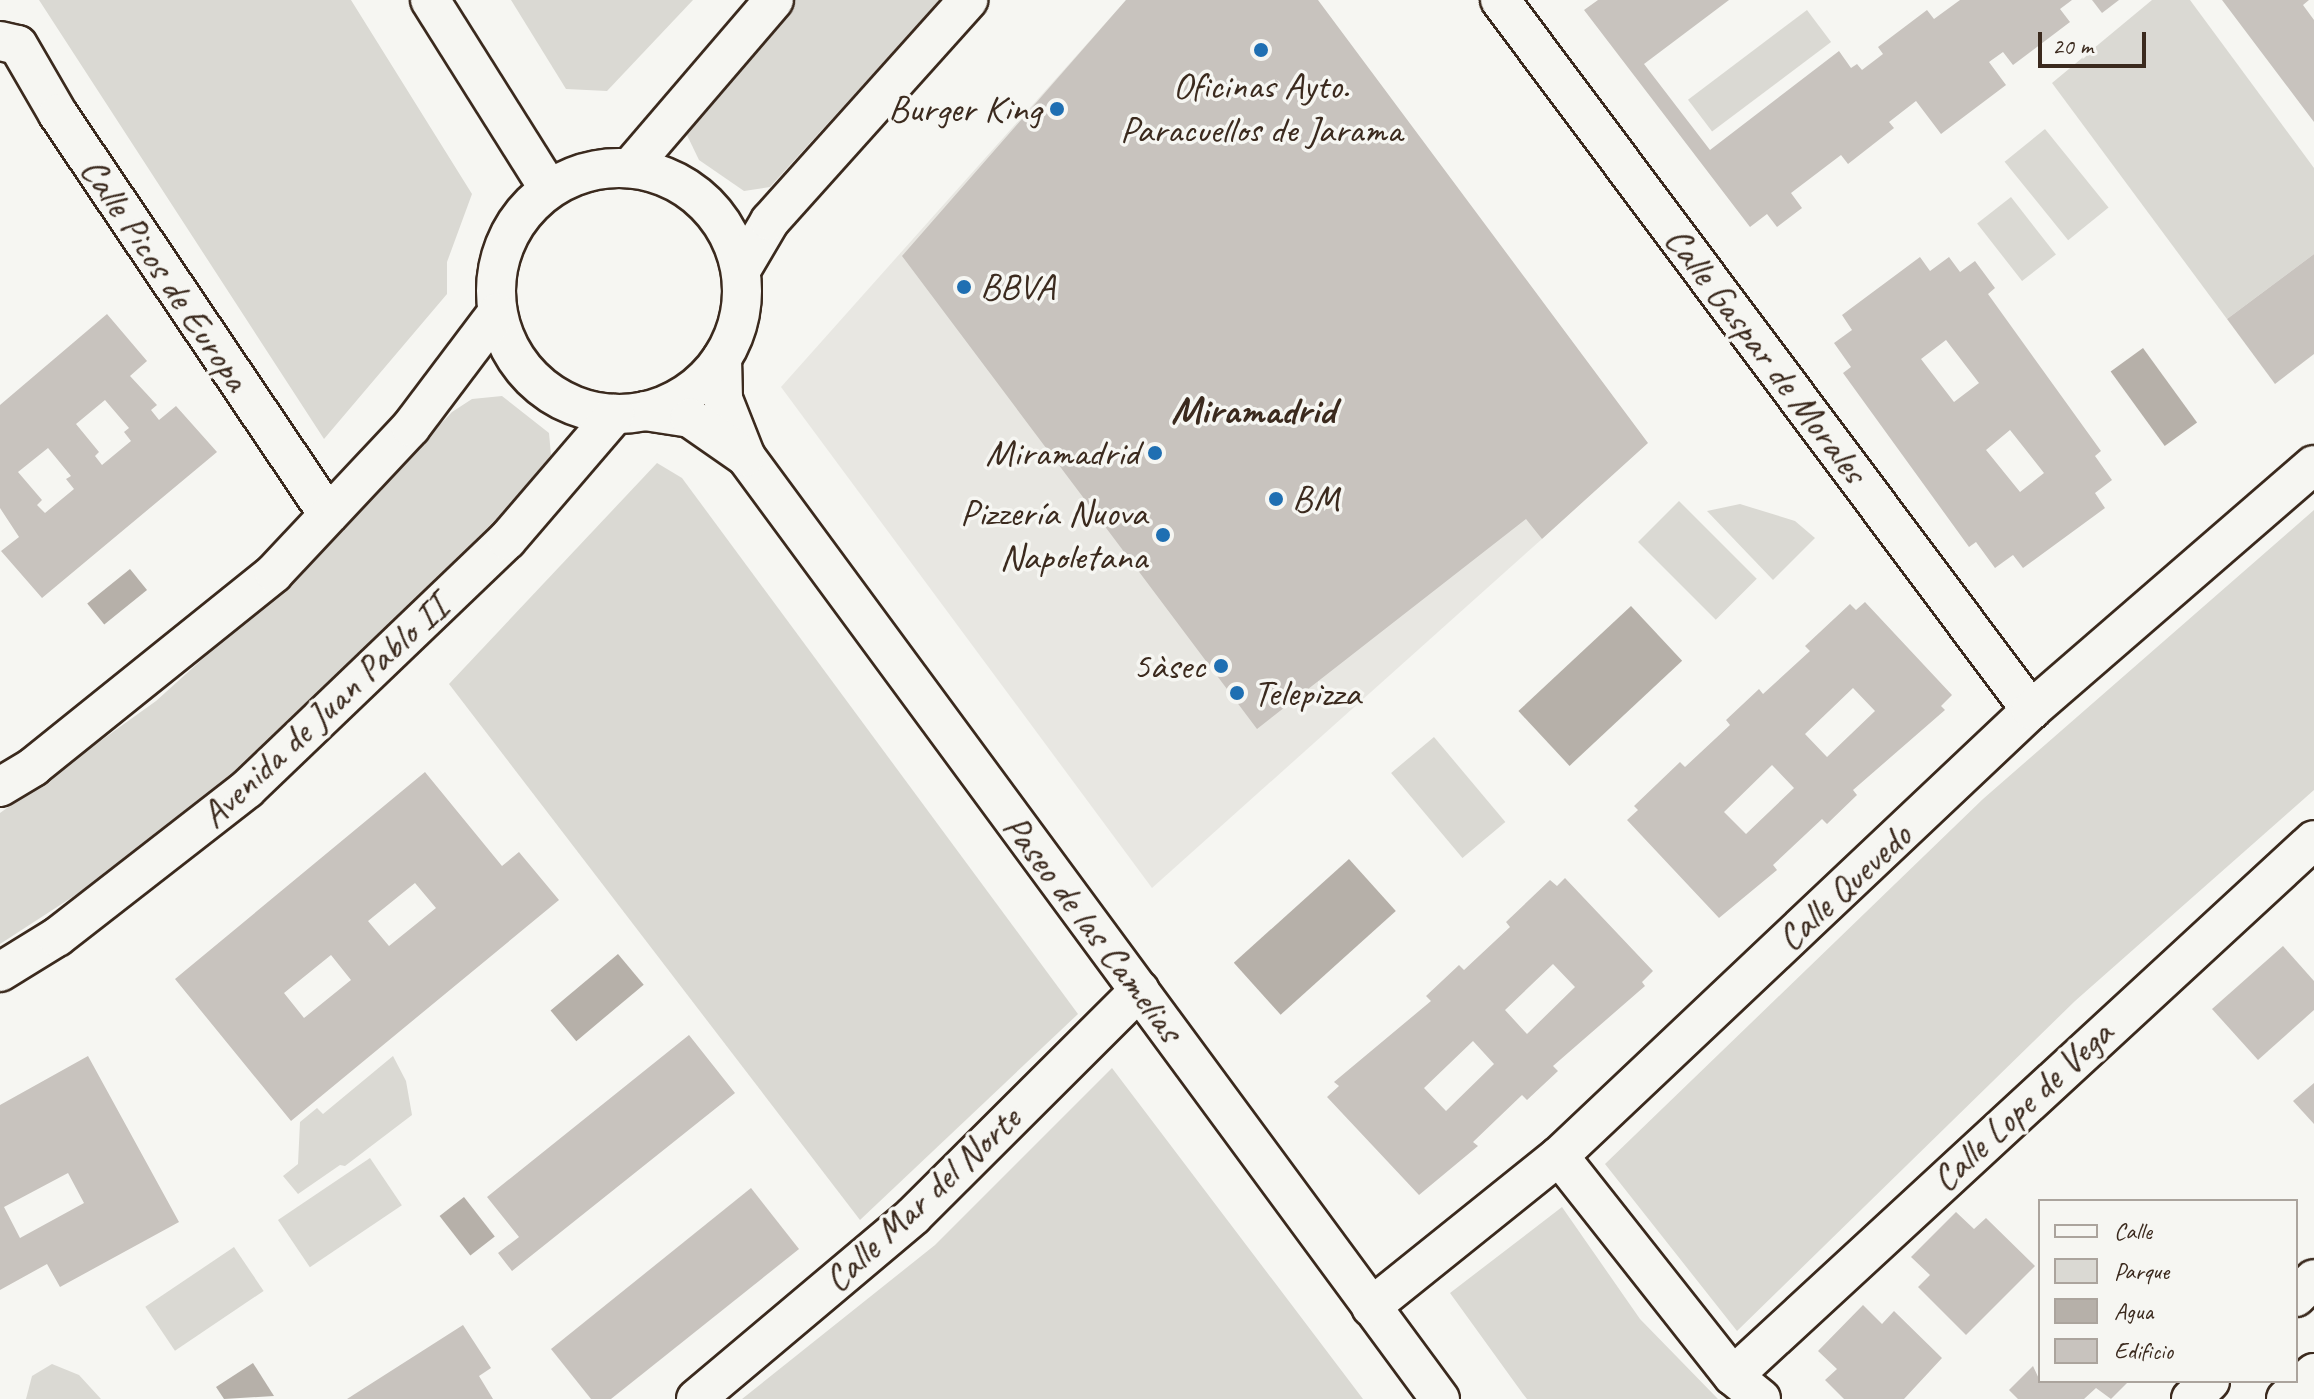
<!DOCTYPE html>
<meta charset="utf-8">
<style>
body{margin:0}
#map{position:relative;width:2314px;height:1399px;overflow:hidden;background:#f6f6f2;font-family:Caveat,sans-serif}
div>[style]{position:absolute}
.built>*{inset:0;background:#e8e7e2}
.green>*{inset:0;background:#dad9d3;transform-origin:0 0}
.water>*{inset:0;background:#b6b0a9;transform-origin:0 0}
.building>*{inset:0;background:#c8c3be}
.roads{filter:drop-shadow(2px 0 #3b2a1e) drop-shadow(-2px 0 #3b2a1e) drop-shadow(0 2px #3b2a1e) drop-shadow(0 -2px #3b2a1e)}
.minor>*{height:38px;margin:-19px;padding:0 19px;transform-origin:19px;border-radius:19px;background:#f6f6f2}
.minor>.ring{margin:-19px;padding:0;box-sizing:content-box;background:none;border:38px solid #f6f6f2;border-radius:50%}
.dots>*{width:22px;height:22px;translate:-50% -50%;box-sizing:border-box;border:4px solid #f6f6f2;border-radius:50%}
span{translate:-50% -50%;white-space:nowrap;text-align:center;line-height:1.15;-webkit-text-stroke:7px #f6f6f2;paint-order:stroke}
.poi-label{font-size:38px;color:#3b2a1e}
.right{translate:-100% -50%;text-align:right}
.left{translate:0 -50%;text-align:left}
.street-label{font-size:38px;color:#3b2a1e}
.neighbourhood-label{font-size:40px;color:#3b2a1e;font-weight:700}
.legend{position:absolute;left:2038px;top:1199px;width:260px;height:184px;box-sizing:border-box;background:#f6f6f2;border:2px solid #aba49d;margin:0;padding:10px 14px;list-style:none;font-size:24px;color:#3b2a1e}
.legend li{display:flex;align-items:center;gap:16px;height:40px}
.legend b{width:40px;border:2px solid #aba49d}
.scale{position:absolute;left:2038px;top:32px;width:108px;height:36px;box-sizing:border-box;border:4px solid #3b2a1e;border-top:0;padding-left:10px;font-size:24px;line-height:28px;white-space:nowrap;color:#3b2a1e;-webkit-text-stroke:6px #f6f6f2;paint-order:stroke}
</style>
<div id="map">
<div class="built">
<div style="clip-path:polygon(1126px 0,1162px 0,1542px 539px,1152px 888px,781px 387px)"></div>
</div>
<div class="green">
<div style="clip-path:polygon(39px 0,351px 0,472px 194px,447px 262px,447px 294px,324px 439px)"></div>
<div style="clip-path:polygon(511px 0,693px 0,607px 91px,566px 89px)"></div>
<div style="clip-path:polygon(793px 0,940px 0,770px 187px,744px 191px,699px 160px,685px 131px,700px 100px)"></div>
<div style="clip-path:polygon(2152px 0,2190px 0,2314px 168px,2314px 254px,2227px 319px,2052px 83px)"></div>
<div style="left:1807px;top:10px;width:40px;height:149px;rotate:53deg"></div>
<div style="left:2045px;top:129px;width:101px;height:52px;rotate:51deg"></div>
<div style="left:2011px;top:197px;width:73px;height:43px;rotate:52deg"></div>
<div style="clip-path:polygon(502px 396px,549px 433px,551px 455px,478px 547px,322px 700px,131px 859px,0 944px,0 813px,156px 701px,311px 561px,452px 412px,472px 399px)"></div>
<div style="clip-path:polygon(657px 463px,682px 478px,1078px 1014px,860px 1220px,449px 684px)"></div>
<div style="left:1679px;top:501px;width:110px;height:58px;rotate:45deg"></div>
<div style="clip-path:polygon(1740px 504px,1795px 521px,1815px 538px,1773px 580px,1707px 511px)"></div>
<div style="clip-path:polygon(2314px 510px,2314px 790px,2075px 1001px,1737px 1331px,1605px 1164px,1983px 799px)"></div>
<div style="left:1434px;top:737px;width:111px;height:56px;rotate:50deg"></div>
<div style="clip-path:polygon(393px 1056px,406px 1081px,412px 1115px,345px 1166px,340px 1165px,298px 1194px,283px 1176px,298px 1164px,300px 1122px,317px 1108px,323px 1114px)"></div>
<div style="clip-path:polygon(1112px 1068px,1363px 1399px,742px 1399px,935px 1245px)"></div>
<div style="left:370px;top:1158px;width:57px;height:111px;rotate:56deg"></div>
<div style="clip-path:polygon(1562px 1207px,1640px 1319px,1718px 1399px,1527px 1399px,1523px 1394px,1450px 1293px)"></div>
<div style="left:234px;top:1247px;width:53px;height:107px;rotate:56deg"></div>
<div style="clip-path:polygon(52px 1364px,79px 1375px,101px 1399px,26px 1399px,32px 1376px)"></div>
</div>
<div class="water">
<div style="left:2143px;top:348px;width:92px;height:40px;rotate:54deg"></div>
<div style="left:130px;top:569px;width:27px;height:55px;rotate:51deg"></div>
<div style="left:1631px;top:606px;width:75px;height:154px;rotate:47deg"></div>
<div style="left:1349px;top:859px;width:70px;height:155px;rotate:48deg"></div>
<div style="left:618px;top:954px;width:40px;height:88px;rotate:50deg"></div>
<div style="left:464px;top:1197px;width:50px;height:31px;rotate:52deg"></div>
<div style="clip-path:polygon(253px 1363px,274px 1396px,224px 1399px,216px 1387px)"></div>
</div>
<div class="building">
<div style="clip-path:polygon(1126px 0,1318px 0,1648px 443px,1542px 539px,1526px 519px,1257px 729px,902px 256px)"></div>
<div style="clip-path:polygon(1598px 0,1729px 0,1644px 64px,1710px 150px,1839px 51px,1851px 68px,1857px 64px,1862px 70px,1883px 54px,1878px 47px,1927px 10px,1934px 19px,1960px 0,2072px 0,2060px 9px,2070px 22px,2013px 65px,2003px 52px,1989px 62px,2006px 85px,1941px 134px,1916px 101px,1889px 122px,1894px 128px,1848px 164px,1841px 155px,1791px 193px,1802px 208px,1777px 227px,1767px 214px,1750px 227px,1584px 10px)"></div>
<div style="clip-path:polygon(2092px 0,2119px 0,2102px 13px)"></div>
<div style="clip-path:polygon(2222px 0,2309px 0,2303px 5px,2314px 20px,2314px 122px)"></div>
<div style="clip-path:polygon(2314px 254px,2314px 354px,2275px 384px,2227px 319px)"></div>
<div style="clip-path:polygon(evenodd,1920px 257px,1930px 271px,1949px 257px,1960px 272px,1975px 261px,1995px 288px,1988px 294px,2101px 451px,2095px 456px,2112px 480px,2095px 493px,2105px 508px,2023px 568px,2013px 555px,1995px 568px,1976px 542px,1969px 547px,1843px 373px,1851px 367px,1834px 343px,1852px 330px,1842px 315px,1920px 257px,1946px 340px,1979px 383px,1954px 402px,1921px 359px,1946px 340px,1920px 257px,2010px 430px,2044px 473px,2020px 492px,1986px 450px,2010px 430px)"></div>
<div style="clip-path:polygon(evenodd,107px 314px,147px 361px,130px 376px,157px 405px,151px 410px,159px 420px,176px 406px,217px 452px,42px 598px,1px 551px,19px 537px,0 508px,0 405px,107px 314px,105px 400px,129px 428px,124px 432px,131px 441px,102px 465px,95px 456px,99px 452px,76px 424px,105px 400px,107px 314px,48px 448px,71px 476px,66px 479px,74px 489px,45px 513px,37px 505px,42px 500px,18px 472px,48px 448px)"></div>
<div style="clip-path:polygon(evenodd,1865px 602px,1952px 695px,1941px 706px,1945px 710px,1853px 790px,1857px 795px,1827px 824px,1822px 819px,1773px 865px,1777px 870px,1719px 918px,1627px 820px,1638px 810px,1634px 806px,1680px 762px,1685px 767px,1730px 725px,1726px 720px,1759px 689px,1763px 694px,1810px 651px,1805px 646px,1850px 604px,1856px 610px,1865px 602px,1853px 688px,1875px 711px,1827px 757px,1805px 734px,1853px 688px,1865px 602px,1772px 765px,1794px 788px,1746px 834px,1724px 812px,1772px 765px)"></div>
<div style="clip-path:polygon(evenodd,425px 772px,502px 866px,519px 852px,559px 900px,291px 1121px,175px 979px,425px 772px,415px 883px,436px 908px,389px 946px,368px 921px,415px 883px,425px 772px,331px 955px,351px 980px,304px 1018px,284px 993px,331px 955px)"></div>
<div style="clip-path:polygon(evenodd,1565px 878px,1653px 971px,1642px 982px,1645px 986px,1553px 1066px,1558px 1071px,1527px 1100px,1522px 1095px,1473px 1142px,1478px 1146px,1419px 1195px,1327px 1097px,1339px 1086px,1334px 1082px,1431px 1001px,1426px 996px,1459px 965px,1464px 970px,1510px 927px,1506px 922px,1550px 880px,1557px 886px,1565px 878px,1553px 964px,1575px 987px,1527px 1034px,1505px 1010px,1553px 964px,1565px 878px,1473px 1041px,1494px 1064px,1446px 1111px,1424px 1088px,1473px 1041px)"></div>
<div style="clip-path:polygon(2283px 946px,2314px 981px,2314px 1010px,2258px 1060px,2212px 1009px)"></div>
<div style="clip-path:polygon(689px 1035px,735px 1093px,512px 1271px,498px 1253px,519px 1237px,487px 1197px)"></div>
<div style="clip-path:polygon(evenodd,88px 1056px,179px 1222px,60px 1287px,47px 1264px,0 1290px,0 1105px,88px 1056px,68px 1173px,84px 1203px,20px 1238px,4px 1207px,68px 1173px)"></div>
<div style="clip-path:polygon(2314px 1083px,2314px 1124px,2293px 1101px)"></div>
<div style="clip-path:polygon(751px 1188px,799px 1249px,611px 1399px,591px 1399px,551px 1349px)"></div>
<div style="clip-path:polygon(1956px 1212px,1974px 1229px,1986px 1218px,2035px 1266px,1966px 1335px,1918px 1287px,1930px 1275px,1911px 1257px)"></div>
<div style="clip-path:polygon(1863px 1305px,1882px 1324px,1894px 1311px,1942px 1358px,1904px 1399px,1844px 1399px,1825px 1380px,1837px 1369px,1818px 1351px)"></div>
<div style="clip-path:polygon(463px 1325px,491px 1368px,479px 1376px,493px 1399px,347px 1399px)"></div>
<div style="clip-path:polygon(2033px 1366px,2040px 1381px,2129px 1381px,2111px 1399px,2096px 1388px,2084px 1399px,2018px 1399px,2009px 1390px)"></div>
</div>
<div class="roads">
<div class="minor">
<div style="left:430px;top:0;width:223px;rotate:57.8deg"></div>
<div style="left:1500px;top:0;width:887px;rotate:53.21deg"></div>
<div style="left:0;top:41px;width:18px;rotate:13deg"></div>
<div style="left:18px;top:45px;width:80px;rotate:59.9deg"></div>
<div style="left:58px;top:114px;width:483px;rotate:56deg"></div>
<div style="left:630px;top:168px;width:221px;rotate:-49.4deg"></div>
<div class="ring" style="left:496px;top:168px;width:208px;height:208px"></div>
<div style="left:741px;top:270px;width:57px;rotate:-59.4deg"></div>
<div style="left:770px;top:221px;width:297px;rotate:-48.1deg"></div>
<div style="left:722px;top:358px;width:41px;rotate:88.6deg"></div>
<div style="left:723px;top:399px;width:62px;rotate:68.4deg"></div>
<div style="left:746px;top:457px;width:1170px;rotate:53.62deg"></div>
<div style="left:645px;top:411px;width:46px;rotate:8.8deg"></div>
<div style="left:690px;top:418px;width:68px;rotate:34.9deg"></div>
<div style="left:0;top:787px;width:39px;rotate:-31deg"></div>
<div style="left:33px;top:767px;width:309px;rotate:-38.8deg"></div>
<div style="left:274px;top:573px;width:200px;rotate:-46.8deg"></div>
<div style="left:411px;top:427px;width:143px;rotate:-53deg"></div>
<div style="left:0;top:972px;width:67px;rotate:-31.6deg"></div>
<div style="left:57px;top:937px;width:241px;rotate:-37.9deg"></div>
<div style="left:247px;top:789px;width:360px;rotate:-43.8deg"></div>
<div style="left:507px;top:540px;width:166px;rotate:-49.4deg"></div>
<div style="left:1559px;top:1156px;width:280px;rotate:51.7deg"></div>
<div style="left:1733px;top:1376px;width:36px;rotate:39deg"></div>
<div style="left:2296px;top:1297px;width:25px;rotate:-45deg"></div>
<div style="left:1371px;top:1307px;width:241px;rotate:-38.8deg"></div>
<div style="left:1559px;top:1156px;width:649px;rotate:-43.38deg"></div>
<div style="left:2031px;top:710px;width:374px;rotate:-40.9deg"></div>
<div style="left:1733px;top:1376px;width:790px;rotate:-42.69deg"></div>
<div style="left:696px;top:1399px;width:284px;rotate:-40.1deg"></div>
<div style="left:913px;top:1216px;width:320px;rotate:-44.9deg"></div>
<div style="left:2191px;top:1399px;width:26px;rotate:-43deg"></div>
<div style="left:2286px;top:1399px;width:38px;rotate:-43deg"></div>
</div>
</div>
<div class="dots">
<div style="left:1261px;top:50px;background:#1f6fb2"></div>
<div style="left:1057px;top:109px;background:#1f6fb2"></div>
<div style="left:964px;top:287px;background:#1f6fb2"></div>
<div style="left:1155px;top:453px;background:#1f6fb2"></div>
<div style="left:1276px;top:499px;background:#1f6fb2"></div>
<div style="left:1163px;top:535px;background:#1f6fb2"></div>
<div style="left:1221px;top:666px;background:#1f6fb2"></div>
<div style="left:1237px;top:693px;background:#1f6fb2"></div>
</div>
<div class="poi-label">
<span style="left:1261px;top:108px">Oficinas Ayto.<br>Paracuellos de Jarama</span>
<span class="right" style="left:1041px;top:109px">Burger King</span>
<span class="left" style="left:980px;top:287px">BBVA</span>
<span class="right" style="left:1139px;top:453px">Miramadrid</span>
<span class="left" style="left:1292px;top:499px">BM</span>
<span class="right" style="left:1147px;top:535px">Pizzería Nuova<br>Napoletana</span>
<span class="right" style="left:1205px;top:666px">5àsec</span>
<span class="left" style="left:1253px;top:693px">Telepizza</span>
</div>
<div class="street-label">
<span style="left:165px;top:274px;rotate:56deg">Calle Picos de Europa</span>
<span style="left:1766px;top:355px;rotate:53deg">Calle Gaspar de Morales</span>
<span style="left:324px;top:711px;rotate:-43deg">Avenida de Juan Pablo II</span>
<span style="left:1844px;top:887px;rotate:-43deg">Calle Quevedo</span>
<span style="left:1093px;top:928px;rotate:53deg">Paseo de las Camelias</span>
<span style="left:2022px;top:1106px;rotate:-43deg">Calle Lope de Vega</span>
<span style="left:922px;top:1199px;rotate:-43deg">Calle Mar del Norte</span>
</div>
<div class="neighbourhood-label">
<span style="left:1253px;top:410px">Miramadrid</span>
</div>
<ul class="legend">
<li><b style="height:10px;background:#f6f6f2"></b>Calle</li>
<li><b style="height:22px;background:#dad9d3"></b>Parque</li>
<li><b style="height:22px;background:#b6b0a9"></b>Agua</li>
<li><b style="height:22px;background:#c8c3be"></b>Edificio</li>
</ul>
<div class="scale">20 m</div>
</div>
